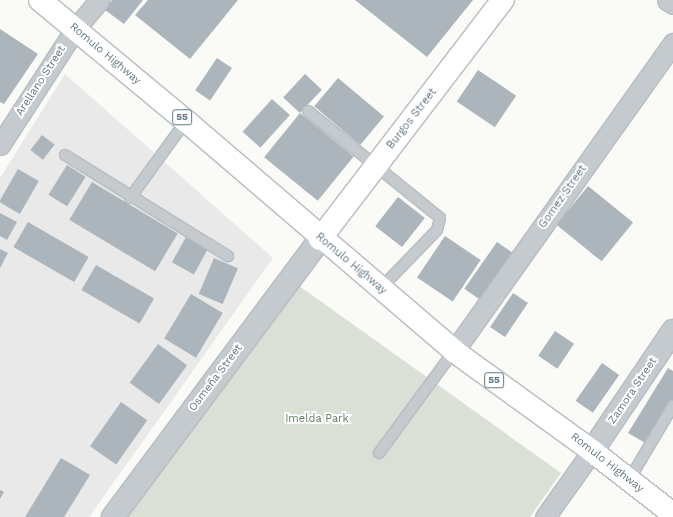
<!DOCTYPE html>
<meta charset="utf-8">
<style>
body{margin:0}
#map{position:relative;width:673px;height:517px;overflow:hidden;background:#fafaf7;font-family:"Work Sans",sans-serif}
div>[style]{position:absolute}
.built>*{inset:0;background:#e8e9e8}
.green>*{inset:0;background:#dae0d6}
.building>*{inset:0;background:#abb5bb;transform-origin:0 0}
.roads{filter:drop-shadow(1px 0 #b7bdc2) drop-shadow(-1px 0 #b7bdc2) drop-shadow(0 1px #b7bdc2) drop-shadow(0 -1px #b7bdc2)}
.service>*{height:10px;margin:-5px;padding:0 5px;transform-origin:5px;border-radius:5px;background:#c4cacd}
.minor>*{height:19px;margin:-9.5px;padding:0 9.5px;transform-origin:9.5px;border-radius:9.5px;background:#c4cacd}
.tertiary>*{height:22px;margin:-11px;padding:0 11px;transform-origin:11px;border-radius:11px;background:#c4cacd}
.secondary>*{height:22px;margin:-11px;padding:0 11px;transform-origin:11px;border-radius:11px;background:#fff}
.trunk>*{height:22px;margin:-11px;padding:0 11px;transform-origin:11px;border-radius:11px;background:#fff}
span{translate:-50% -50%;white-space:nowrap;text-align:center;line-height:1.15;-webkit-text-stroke:4px #fff;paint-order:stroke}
.shield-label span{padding:1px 3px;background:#fff;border:1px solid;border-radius:3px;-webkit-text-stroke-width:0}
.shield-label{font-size:10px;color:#637784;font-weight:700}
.street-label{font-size:11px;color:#637784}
.park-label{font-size:11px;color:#687b62}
</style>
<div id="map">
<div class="built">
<div style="clip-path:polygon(65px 74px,273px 258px,89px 517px,0 517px,0 178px)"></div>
</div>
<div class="green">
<div style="clip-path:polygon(295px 283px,561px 473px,530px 517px,123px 517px)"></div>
</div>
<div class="building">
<div style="clip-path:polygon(112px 0,143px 0,124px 24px,105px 10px)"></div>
<div style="clip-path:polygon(148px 0,238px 0,190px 59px,135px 15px)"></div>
<div style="clip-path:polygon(355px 0,473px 0,427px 57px)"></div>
<div style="clip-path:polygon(0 29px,38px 54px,4px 104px,0 102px)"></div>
<div style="left:217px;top:58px;width:18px;height:39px;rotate:34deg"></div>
<div style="left:478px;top:70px;width:46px;height:38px;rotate:34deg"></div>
<div style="left:305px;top:74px;width:23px;height:32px;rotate:43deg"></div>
<div style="left:338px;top:78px;width:60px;height:37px;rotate:40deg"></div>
<div style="left:272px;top:99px;width:24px;height:44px;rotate:42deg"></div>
<div style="left:300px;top:113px;width:69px;height:57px;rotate:39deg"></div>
<div style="left:42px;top:135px;width:16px;height:19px;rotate:38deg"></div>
<div style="left:67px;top:165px;width:22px;height:35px;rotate:32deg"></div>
<div style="left:18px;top:169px;width:24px;height:38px;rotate:30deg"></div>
<div style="left:92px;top:182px;width:100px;height:44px;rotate:31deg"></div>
<div style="left:588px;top:186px;width:58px;height:50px;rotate:39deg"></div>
<div style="left:398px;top:197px;width:34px;height:37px;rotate:38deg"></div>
<div style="clip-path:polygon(0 213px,17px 222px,7px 240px,0 236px)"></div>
<div style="left:28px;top:222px;width:70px;height:29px;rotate:30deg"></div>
<div style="left:445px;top:236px;width:43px;height:50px;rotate:34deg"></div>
<div style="left:186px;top:237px;width:25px;height:29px;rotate:29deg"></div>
<div style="left:497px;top:242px;width:21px;height:57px;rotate:35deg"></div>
<div style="clip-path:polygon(0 249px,8px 253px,0 268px)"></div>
<div style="left:214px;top:258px;width:26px;height:39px;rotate:23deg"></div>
<div style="left:96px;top:265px;width:67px;height:29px;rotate:30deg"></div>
<div style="left:513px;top:293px;width:18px;height:41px;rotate:34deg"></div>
<div style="left:191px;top:294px;width:37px;height:52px;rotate:31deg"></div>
<div style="left:555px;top:331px;width:23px;height:30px;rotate:34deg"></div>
<div style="left:158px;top:344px;width:36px;height:48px;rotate:36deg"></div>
<div style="left:602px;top:363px;width:21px;height:46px;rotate:35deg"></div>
<div style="clip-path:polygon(668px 368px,673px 371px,673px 401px,647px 444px,628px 433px)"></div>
<div style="left:121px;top:402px;width:32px;height:54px;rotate:35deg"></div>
<div style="clip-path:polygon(61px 458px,90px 475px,64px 517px,25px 517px)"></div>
<div style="clip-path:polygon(0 490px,4px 492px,0 499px)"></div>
</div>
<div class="roads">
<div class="service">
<div style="left:308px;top:111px;width:170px;rotate:39deg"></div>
<div style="left:440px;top:218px;width:12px;rotate:104deg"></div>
<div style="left:437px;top:230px;width:82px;rotate:134deg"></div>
<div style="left:65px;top:155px;width:192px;rotate:31.8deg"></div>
<div style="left:130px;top:198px;width:95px;rotate:-54deg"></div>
<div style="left:379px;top:453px;width:127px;rotate:-53.7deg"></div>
<div style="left:629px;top:480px;width:86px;rotate:-59.3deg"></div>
</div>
<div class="minor">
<div style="left:667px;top:0;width:7px;rotate:34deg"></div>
<div style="left:0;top:145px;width:138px;rotate:-57.1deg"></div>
<div style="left:75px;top:29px;width:38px;rotate:-50deg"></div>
<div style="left:454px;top:351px;width:378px;rotate:-54.6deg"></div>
<div style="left:545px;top:517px;width:81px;rotate:-54.5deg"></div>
</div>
<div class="tertiary">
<div style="left:592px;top:451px;width:145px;rotate:-56deg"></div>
<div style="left:113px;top:517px;width:347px;rotate:-53.3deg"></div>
</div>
<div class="secondary">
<div style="left:320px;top:239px;width:301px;rotate:-52.6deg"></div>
</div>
<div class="trunk">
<div style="left:40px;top:0;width:190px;rotate:39.7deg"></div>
<div style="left:186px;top:121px;width:353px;rotate:40.6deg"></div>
<div style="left:454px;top:351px;width:170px;rotate:35.9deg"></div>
<div style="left:592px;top:451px;width:103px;rotate:37.9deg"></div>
</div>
</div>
<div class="shield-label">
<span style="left:182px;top:117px">55</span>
<span style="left:494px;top:380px">55</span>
</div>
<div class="street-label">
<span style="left:105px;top:54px;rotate:40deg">Romulo Highway</span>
<span style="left:41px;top:81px;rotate:-57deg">Arellano Street</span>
<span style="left:412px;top:119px;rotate:-52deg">Burgos Street</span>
<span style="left:563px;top:197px;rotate:-55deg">Gomez Street</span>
<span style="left:351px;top:264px;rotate:40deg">Romulo Highway</span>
<span style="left:216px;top:378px;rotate:-53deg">Osmeña Street</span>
<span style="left:633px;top:391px;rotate:-56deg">Zamora Street</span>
<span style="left:607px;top:463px;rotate:38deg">Romulo Highway</span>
</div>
<div class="park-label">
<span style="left:317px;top:419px">Imelda Park</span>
</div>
</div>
